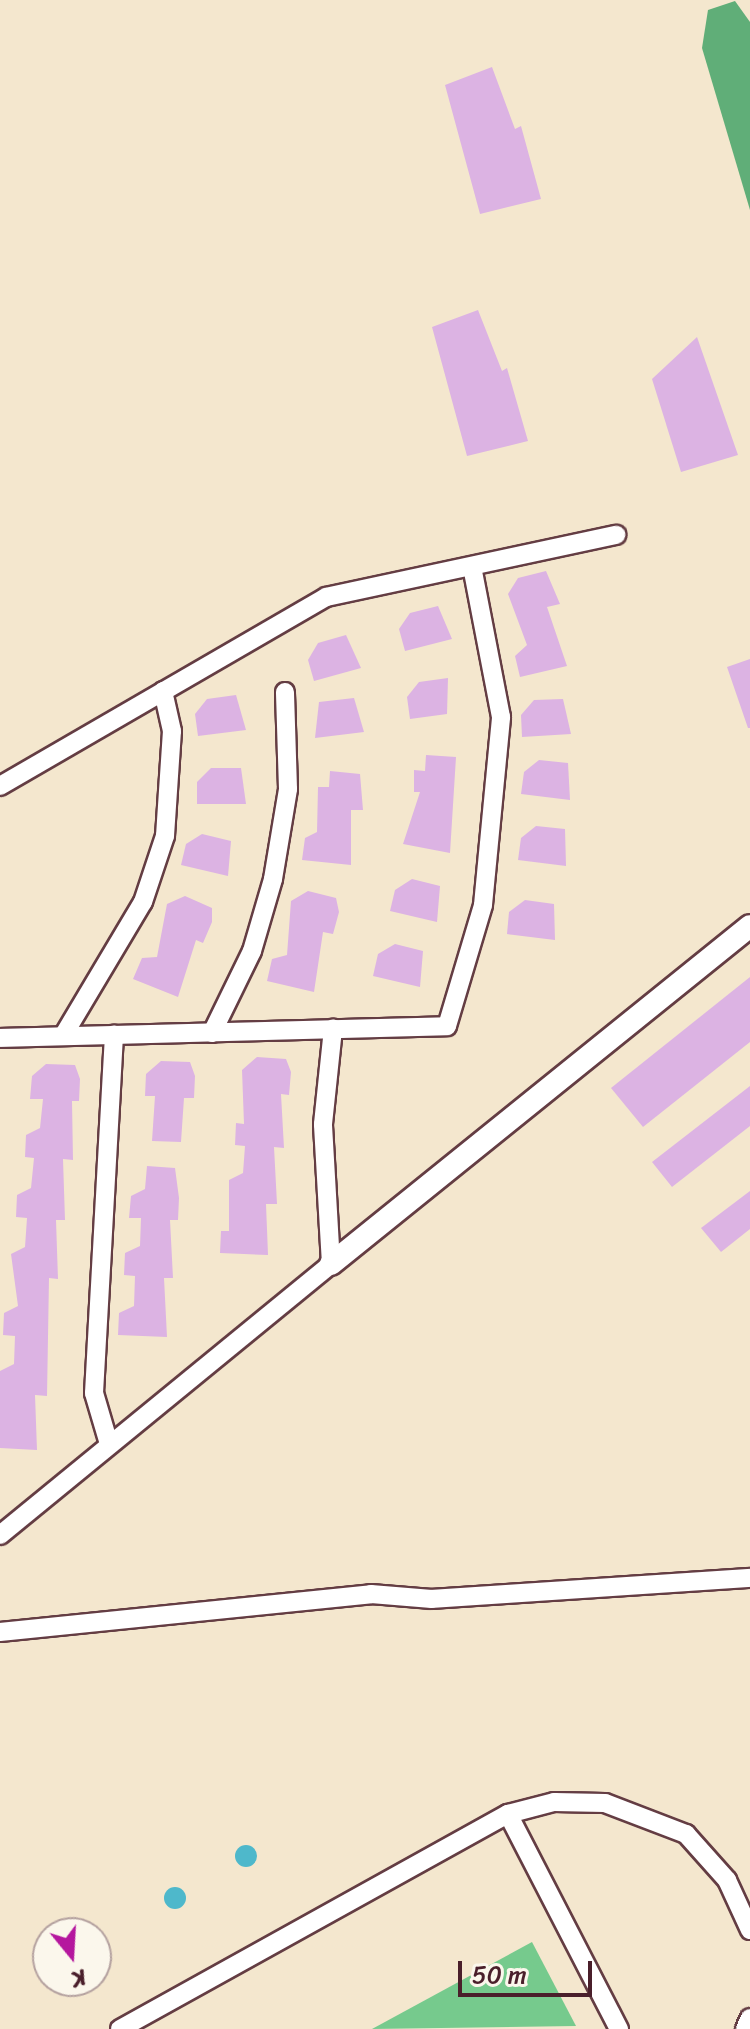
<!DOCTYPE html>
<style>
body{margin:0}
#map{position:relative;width:750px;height:2029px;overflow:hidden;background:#f4e7ce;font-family:Sriracha,sans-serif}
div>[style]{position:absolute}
.green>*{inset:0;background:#76ca8d}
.forest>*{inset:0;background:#60ae78}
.water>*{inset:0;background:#4eb8cb}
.round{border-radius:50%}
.building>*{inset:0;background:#dcb3e3}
.roads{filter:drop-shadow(2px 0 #643d43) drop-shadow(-2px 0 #643d43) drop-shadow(0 2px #643d43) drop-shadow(0 -2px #643d43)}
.minor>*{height:18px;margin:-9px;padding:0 9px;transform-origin:9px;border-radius:9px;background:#fff}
.tertiary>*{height:22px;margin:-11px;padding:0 11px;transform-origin:11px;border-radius:11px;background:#fff}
span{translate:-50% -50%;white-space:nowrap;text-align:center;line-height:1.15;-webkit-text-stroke:7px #fbf7ec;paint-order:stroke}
.north{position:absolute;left:32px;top:1917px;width:80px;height:80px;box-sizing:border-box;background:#fbf7ec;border:2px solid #b4a19f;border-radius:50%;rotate:162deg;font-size:22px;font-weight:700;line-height:32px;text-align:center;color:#4a1f2b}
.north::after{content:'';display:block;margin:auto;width:28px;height:36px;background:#b5179e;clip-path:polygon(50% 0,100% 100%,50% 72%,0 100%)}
.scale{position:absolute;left:458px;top:1961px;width:134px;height:36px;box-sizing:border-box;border:4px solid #4a1f2b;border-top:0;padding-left:10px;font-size:24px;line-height:28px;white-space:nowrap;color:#4a1f2b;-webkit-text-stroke:6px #fbf7ec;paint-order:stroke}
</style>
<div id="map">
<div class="green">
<div style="clip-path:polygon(532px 1942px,576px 2026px,372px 2029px)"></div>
</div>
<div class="forest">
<div style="clip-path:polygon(735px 1px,750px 22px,750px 210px,702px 48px,708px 10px)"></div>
</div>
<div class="water">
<div class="round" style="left:235px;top:1845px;width:22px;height:22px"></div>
<div class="round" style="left:164px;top:1887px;width:22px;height:22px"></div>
</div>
<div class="building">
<div style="clip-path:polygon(492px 67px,515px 129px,521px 126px,541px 199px,480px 214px,445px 85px)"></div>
<div style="clip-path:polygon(478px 310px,502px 371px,507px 368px,528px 441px,467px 456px,432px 327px)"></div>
<div style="clip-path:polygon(697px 337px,738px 455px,681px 472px,652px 379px)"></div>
<div style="clip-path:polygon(546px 571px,560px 604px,547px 607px,567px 666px,520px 677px,515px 656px,527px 645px,508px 594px,518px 578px)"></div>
<div style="clip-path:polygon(438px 606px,452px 639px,405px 651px,399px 629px,410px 613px)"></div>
<div style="clip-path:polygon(346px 635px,361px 668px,314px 681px,308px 660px,318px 643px)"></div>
<div style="clip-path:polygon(750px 659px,750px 728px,748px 728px,727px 667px)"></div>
<div style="clip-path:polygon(448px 678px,447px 714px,410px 719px,407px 697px,419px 682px)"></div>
<div style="clip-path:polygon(236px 695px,246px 730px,198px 736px,195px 714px,207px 699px)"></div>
<div style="clip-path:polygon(354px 698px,364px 732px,315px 738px,319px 702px)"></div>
<div style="clip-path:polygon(563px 699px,571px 734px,522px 737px,521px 715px,534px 700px)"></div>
<div style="clip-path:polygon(426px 755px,456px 757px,450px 853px,403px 844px,420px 792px,414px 792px,414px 770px,425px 771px)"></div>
<div style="clip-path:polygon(539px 760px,568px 763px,570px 800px,521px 794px,524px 772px)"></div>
<div style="clip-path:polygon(211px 768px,241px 768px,246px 804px,197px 804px,197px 782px)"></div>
<div style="clip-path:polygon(330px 771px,360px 774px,363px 810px,351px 810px,351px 865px,302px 860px,305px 838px,317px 832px,318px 787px,329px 787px)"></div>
<div style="clip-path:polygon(536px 826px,565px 829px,566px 866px,518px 860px,521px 838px)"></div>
<div style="clip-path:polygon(202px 834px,231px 841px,228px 876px,181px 865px,186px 844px)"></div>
<div style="clip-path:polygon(412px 879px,440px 886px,437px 922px,390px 911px,395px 890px)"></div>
<div style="clip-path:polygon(308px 891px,336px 898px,339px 912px,333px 934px,323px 932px,314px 992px,267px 981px,272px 959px,287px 955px,291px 901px)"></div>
<div style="clip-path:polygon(185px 896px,212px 908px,212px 922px,203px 943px,196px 940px,178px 997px,133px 979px,142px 958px,157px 957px,167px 904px)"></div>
<div style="clip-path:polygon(525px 900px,554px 904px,555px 940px,507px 934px,509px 912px)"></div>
<div style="clip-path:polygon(395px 944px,423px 951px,420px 987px,373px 976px,378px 954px)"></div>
<div style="clip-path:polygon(750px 977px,750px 1042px,643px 1127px,611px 1088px)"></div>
<div style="clip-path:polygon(257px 1057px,286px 1059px,291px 1072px,289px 1095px,281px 1094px,284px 1148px,274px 1147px,277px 1204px,266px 1204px,268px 1255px,220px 1253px,221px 1231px,229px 1231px,229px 1180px,243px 1173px,245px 1146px,235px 1145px,236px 1123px,244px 1124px,242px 1070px)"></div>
<div style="clip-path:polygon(161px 1061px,190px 1062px,195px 1076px,194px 1098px,184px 1098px,181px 1142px,152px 1141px,155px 1096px,145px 1096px,146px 1074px)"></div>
<div style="clip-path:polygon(46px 1064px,75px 1065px,80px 1079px,79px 1101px,72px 1101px,73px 1160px,63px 1159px,65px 1220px,56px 1220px,58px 1279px,49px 1278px,47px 1396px,35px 1395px,37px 1450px,0 1448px,0 1371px,14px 1364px,15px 1336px,3px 1335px,4px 1313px,18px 1306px,11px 1254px,25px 1247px,27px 1218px,16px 1217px,17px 1195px,31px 1188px,34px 1158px,25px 1157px,26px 1135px,40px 1128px,43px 1099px,30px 1099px,32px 1076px)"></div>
<div style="clip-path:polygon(750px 1086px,750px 1126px,672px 1187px,652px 1162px)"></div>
<div style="clip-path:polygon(147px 1166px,175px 1168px,179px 1198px,178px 1220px,170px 1220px,173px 1278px,164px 1278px,167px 1337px,118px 1335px,119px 1313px,134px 1306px,135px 1276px,124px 1275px,125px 1253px,140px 1246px,141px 1218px,129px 1218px,131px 1196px,145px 1189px)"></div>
<div style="clip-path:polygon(750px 1191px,750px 1229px,721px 1252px,701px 1228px)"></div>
</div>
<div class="roads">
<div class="minor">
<div style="left:0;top:786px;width:377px;rotate:-30.1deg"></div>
<div style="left:326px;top:597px;width:297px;rotate:-12.1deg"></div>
<div style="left:212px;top:1033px;width:91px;rotate:-64deg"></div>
<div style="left:252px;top:951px;width:75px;rotate:-73.7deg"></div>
<div style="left:273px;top:879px;width:91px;rotate:-80.5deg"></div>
<div style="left:288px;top:789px;width:97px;rotate:-91.8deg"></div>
<div style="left:63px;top:1036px;width:156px;rotate:-59.2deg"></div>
<div style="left:143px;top:902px;width:70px;rotate:-71.6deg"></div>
<div style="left:165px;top:836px;width:105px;rotate:-86.2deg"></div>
<div style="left:172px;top:731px;width:41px;rotate:-102.7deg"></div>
<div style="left:0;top:1038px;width:447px;rotate:-1.5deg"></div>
<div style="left:447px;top:1026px;width:126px;rotate:-73.4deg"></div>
<div style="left:483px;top:905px;width:189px;rotate:-84.5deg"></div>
<div style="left:501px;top:717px;width:153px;rotate:-100.9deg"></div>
<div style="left:109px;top:1444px;width:53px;rotate:-106.4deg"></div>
<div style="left:94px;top:1393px;width:359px;rotate:-86.8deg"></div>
<div style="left:0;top:1535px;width:428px;rotate:-39.3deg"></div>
<div style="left:331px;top:1264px;width:140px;rotate:-93.3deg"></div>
<div style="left:323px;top:1124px;width:96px;rotate:-84deg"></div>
<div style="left:0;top:1632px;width:373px;rotate:-5.8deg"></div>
<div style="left:371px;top:1594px;width:61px;rotate:4.7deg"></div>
<div style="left:432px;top:1599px;width:319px;rotate:-3.8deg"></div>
<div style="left:508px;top:1814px;width:242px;rotate:62.7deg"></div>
<div style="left:120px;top:2029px;width:444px;rotate:-29deg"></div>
<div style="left:508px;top:1814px;width:48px;rotate:-14.6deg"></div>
<div style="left:554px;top:1802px;width:51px;rotate:1.1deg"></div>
<div style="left:605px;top:1803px;width:87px;rotate:20.9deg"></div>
<div style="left:686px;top:1834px;width:62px;rotate:48.3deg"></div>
<div style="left:727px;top:1880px;width:55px;rotate:65.3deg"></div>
<div style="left:745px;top:2029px;width:12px;rotate:-66deg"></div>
</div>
<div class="tertiary">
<div style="left:331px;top:1264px;width:538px;rotate:-38.89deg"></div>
</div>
</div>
<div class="north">K</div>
<div class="scale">50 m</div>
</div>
